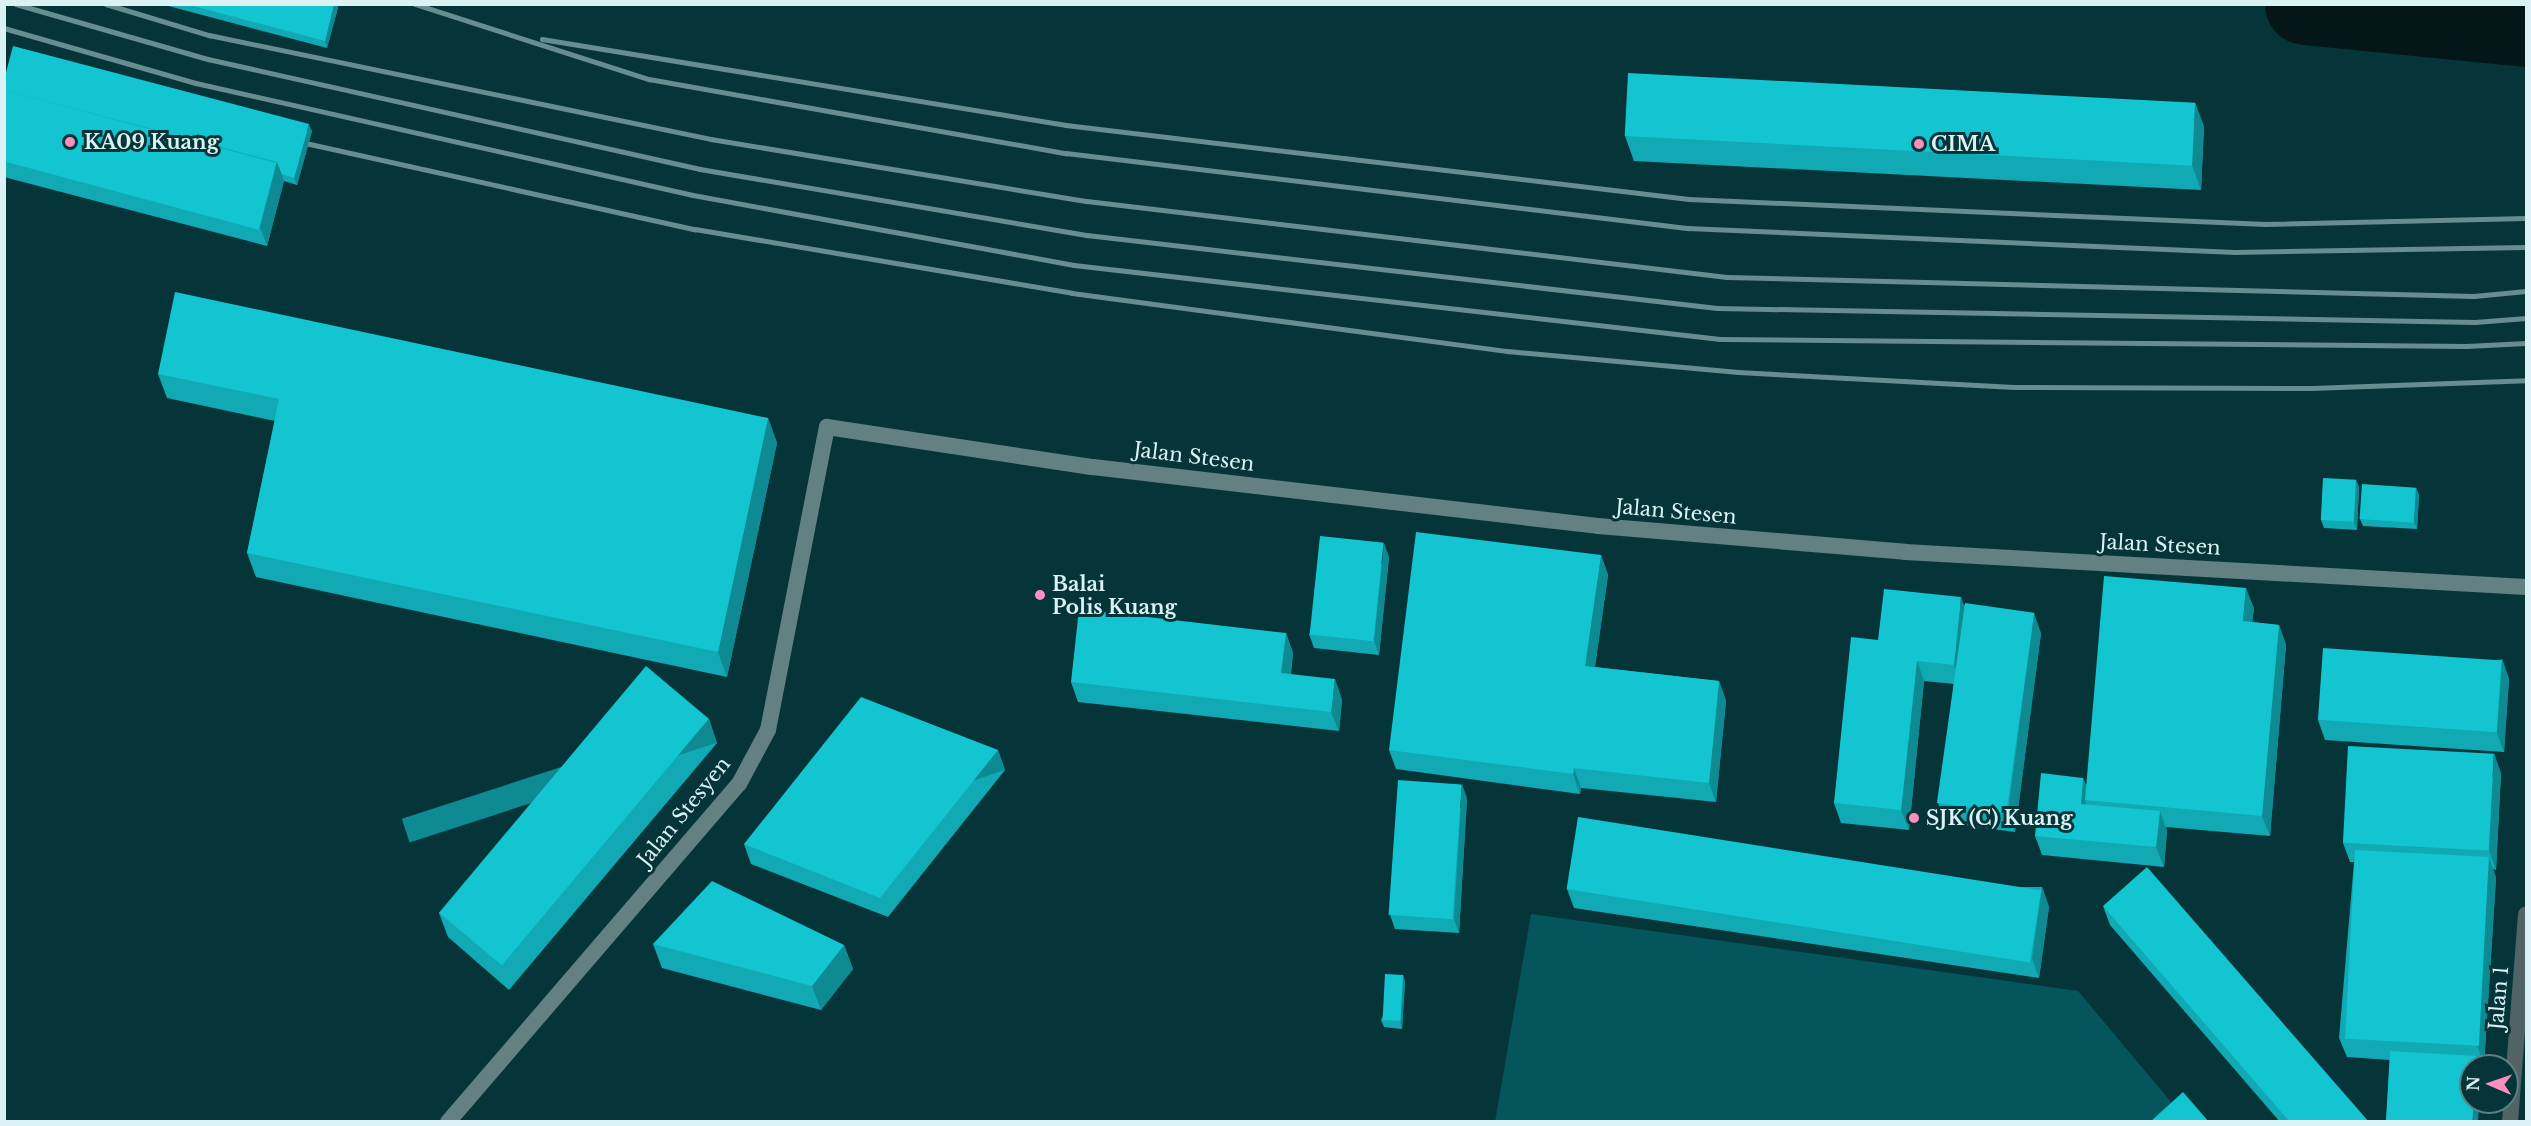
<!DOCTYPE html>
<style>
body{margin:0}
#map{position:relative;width:2531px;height:1126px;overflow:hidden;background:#053539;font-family:"Libre Baskerville",serif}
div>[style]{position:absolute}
.green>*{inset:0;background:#05565c}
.river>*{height:81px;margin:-40.5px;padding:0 40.5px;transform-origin:40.5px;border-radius:40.5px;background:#041618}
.minor>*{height:16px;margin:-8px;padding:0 8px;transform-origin:8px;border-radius:8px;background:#516364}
.secondary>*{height:16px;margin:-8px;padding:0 8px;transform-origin:8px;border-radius:8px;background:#638082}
.rail>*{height:4.5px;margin:-2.25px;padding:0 2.25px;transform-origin:2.25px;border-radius:2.25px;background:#688d90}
.wall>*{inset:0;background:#10a9b4}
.shaded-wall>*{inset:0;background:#0d8a92;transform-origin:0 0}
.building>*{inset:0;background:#13c5d1;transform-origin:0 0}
.dots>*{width:16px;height:16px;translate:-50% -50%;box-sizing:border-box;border:3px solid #053539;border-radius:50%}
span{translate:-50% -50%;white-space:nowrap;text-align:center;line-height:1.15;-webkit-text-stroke:6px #053539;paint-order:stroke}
.poi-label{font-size:20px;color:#dbf2f4;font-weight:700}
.left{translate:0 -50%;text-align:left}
.street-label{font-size:20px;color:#dbf2f4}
.frame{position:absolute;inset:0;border:6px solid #dbf2f4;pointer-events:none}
.north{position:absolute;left:2459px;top:1054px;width:60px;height:60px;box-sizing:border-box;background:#053539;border:2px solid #5b8184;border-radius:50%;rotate:272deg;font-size:16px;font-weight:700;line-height:24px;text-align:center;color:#dbf2f4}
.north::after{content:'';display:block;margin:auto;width:21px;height:27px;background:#fd8ec0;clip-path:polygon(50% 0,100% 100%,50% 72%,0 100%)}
</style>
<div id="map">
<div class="green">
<div style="clip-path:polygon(1531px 914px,2078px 991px,2176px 1108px,2160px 1122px,1495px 1122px)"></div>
</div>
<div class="river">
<div style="left:2305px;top:4px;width:222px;rotate:5.7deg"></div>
</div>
<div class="minor">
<div style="left:2510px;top:1122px;width:208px;rotate:-85.6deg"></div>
</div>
<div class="secondary">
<div style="left:448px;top:1122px;width:446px;rotate:-49.3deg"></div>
<div style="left:739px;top:784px;width:61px;rotate:-61.8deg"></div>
<div style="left:768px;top:730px;width:309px;rotate:-79deg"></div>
<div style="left:827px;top:427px;width:269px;rotate:8.6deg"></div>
<div style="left:1093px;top:467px;width:508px;rotate:6.66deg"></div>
<div style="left:1598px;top:526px;width:308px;rotate:4.8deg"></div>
<div style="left:1905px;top:552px;width:622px;rotate:3.23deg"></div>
</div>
<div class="rail">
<div style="left:16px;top:4px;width:200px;rotate:16deg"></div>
<div style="left:208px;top:59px;width:504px;rotate:12.6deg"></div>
<div style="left:700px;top:169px;width:393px;rotate:9.7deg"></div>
<div style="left:1087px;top:235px;width:634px;rotate:6.61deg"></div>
<div style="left:1717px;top:308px;width:758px;rotate:1.06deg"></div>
<div style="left:2475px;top:322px;width:51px;rotate:-4.5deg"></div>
<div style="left:106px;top:4px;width:108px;rotate:16.8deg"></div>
<div style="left:209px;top:35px;width:513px;rotate:11.7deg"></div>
<div style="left:711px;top:139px;width:381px;rotate:9.4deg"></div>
<div style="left:1087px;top:201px;width:644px;rotate:6.77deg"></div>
<div style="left:1727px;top:277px;width:747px;rotate:1.46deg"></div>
<div style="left:2474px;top:296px;width:52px;rotate:-5.5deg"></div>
<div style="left:415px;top:4px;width:246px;rotate:17.8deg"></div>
<div style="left:649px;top:79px;width:424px;rotate:10.1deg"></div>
<div style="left:1066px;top:153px;width:627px;rotate:6.88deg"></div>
<div style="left:1688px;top:228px;width:547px;rotate:2.52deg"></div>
<div style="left:2234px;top:252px;width:292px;rotate:-1deg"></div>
<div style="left:4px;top:28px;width:200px;rotate:16deg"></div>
<div style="left:196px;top:83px;width:509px;rotate:12.7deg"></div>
<div style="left:693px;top:195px;width:387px;rotate:10.4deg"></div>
<div style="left:1074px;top:265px;width:650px;rotate:6.53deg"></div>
<div style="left:1720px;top:339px;width:746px;rotate:0.54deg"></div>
<div style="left:2466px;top:346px;width:60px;rotate:-2.9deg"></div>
<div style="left:542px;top:39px;width:531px;rotate:9.32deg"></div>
<div style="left:1066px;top:125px;width:627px;rotate:6.77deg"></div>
<div style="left:1689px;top:199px;width:577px;rotate:2.49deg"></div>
<div style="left:2265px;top:224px;width:261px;rotate:-1.3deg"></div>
<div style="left:292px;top:140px;width:413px;rotate:12.5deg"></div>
<div style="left:695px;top:229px;width:382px;rotate:9.6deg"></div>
<div style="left:1072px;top:293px;width:439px;rotate:7.6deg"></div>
<div style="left:1507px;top:351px;width:232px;rotate:5.2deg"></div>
<div style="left:1738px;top:372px;width:276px;rotate:3.1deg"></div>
<div style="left:2014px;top:387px;width:298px;rotate:0.2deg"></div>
<div style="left:2312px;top:388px;width:214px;rotate:-2.1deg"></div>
</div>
<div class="wall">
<div style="clip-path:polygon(161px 4px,339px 4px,327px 48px)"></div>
<div style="clip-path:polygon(4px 80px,312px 131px,297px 185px,284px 181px,267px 246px,4px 177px)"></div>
<div style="clip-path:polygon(2204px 126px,2201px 190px,1634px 161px,1625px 136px)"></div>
<div style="clip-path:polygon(158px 374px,768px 418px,777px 443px,727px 677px,256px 577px,247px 553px,275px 421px,167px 398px)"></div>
<div style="clip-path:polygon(2356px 480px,2359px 487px,2357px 530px,2324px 528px,2321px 520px)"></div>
<div style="clip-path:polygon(2416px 488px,2419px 495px,2417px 529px,2363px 526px,2360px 519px)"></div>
<div style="clip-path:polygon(1601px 555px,1608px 575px,1595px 667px,1719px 681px,1726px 701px,1716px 802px,1581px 788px,1580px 794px,1396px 769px,1389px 750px)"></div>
<div style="clip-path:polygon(1389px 557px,1379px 655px,1314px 648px,1309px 634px)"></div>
<div style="clip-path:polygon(1965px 605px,2041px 633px,2015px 832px,1946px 823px,1938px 803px,1954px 684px,1924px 681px,1909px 830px,1841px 823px,1834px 803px,1878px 640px)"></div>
<div style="clip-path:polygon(2254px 608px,2252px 622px,2279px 625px,2286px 645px,2270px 836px,2166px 827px,2167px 831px,2164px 867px,2042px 855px,2035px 836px,2083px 778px,2086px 785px)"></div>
<div style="clip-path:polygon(1286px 633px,1293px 653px,1291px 674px,1342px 699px,1339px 731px,1078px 702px,1071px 682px)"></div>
<div style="clip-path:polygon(2502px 659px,2509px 679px,2504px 752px,2325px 740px,2318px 720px)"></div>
<div style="clip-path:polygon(709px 719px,717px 743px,509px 990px,448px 937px,439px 913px)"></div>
<div style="clip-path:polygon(998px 750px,1005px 770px,888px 917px,751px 864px,744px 844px)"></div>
<div style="clip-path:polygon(2501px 773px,2496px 870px,2493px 869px,2496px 878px,2484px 1065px,2479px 1065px,2478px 1122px,2386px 1122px,2390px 1060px,2347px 1057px,2339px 1038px,2354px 862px,2350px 862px,2343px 843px)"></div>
<div style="clip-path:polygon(1467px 798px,1459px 933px,1395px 929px,1390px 915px)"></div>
<div style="clip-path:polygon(2042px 887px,2049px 907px,2039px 978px,1574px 908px,1567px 889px)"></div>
<div style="clip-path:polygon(2103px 906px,2369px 1122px,2280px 1122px,2110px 925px)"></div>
<div style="clip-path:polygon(653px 944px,844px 945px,853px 969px,821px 1010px,662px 968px)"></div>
<div style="clip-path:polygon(1403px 975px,1405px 982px,1402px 1029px,1384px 1027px,1381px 1020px)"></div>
</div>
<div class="shaded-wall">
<div style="clip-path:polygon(334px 4px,339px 4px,327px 48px,325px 41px)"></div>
<div style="clip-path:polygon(2195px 102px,2204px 126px,2201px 190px,2192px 165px)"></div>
<div style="clip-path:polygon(309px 124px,312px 131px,297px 185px,294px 178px)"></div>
<div style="clip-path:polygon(277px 162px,284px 181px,267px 246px,260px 227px)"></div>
<div style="clip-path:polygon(768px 418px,777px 443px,727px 677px,718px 652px)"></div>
<div style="clip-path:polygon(2356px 480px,2359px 487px,2357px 530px,2354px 522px)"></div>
<div style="clip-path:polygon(2416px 488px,2419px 495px,2417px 529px,2414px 522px)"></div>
<div style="clip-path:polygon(1384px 543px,1389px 557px,1379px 655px,1374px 641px)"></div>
<div style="clip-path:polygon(1601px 555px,1608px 575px,1592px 686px,1585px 666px)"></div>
<div style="clip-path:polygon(2246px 588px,2254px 608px,2250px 641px,2243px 621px)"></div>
<div style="clip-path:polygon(1961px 597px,1968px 616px,1961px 684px,1954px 665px)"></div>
<div style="clip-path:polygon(2034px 613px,2041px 633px,2015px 832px,2008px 812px)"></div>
<div style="clip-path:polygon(2279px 625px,2286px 645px,2270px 836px,2262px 816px)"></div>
<div style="clip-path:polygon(1286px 633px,1293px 653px,1288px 693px,1281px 673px)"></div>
<div style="clip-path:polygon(2502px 659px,2509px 679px,2504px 752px,2497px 733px)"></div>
<div style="clip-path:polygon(1917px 661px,1924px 681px,1909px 830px,1901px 810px)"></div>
<div style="clip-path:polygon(1335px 679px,1342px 699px,1339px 731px,1331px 712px)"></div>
<div style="clip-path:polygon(1719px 681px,1726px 701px,1716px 802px,1709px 783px)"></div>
<div style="left:709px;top:719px;width:25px;height:323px;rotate:72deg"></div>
<div style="left:998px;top:750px;width:21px;height:189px;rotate:71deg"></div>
<div style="clip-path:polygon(2494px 753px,2501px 773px,2496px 870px,2489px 850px)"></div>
<div style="clip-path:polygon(1574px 768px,1581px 788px,1580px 794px,1573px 774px)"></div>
<div style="clip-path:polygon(2083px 778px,2090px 797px,2085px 800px,2089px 812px,2081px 804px)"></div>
<div style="clip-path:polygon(1462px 784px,1467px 798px,1459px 933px,1454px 919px)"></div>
<div style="clip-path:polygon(2160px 811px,2167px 831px,2164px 867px,2156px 847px)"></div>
<div style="clip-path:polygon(2489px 858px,2496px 878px,2484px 1065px,2477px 1045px)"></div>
<div style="clip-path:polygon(2042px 887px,2049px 907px,2039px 978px,2032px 958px)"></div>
<div style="clip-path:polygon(844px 945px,853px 969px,821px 1010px,812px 986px)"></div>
<div style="clip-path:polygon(1403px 975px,1405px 982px,1402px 1029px,1400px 1022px)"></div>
<div style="clip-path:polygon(2476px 1056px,2480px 1066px,2475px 1066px)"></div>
<div style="clip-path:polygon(2474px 1102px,2479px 1102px,2478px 1122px,2472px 1122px)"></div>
</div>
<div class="building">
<div style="clip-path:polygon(186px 4px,334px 4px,325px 41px)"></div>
<div style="clip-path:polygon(13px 46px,309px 124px,294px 178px,282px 174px,277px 162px,4px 90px,4px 80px)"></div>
<div style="left:1628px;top:73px;width:568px;height:63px;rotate:3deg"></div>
<div style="left:4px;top:90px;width:282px;height:69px;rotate:15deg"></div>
<div style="clip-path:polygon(175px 292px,768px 418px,718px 652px,247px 553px,279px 399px,158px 374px)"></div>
<div style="left:2323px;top:478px;width:33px;height:42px;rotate:3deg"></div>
<div style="left:2362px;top:484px;width:54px;height:35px;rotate:4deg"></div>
<div style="clip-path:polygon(1416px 532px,1601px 555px,1585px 666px,1719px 681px,1709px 783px,1574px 768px,1573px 774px,1389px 750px)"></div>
<div style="left:1320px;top:536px;width:64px;height:99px;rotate:6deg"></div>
<div style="clip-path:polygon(2104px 576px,2246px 588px,2243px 621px,2279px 625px,2262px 816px,2085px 800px)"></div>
<div style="clip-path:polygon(1884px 589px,1961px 597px,1954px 665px,1917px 661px,1901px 810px,1834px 803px,1851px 637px,1878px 640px)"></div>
<div style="left:1965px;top:603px;width:70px;height:202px;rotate:8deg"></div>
<div style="clip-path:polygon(1079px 609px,1286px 633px,1281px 673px,1335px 679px,1331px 712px,1071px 682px)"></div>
<div style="left:2323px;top:648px;width:179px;height:72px;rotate:4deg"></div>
<div style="left:646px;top:666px;width:82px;height:322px;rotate:40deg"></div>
<div style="clip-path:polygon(861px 697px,998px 750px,880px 898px,744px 844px)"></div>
<div style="left:2348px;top:746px;width:146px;height:97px;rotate:3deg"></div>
<div style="clip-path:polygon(2041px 773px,2083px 778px,2081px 804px,2160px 811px,2156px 847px,2035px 836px)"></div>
<div style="left:1398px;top:780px;width:64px;height:135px;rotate:4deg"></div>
<div style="left:1578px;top:817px;width:469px;height:73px;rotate:9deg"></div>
<div style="left:2355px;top:850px;width:134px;height:189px;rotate:3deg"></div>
<div style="clip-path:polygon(2147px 867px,2369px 1122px,2290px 1122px,2103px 906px)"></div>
<div style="clip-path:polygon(712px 881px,844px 945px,812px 986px,653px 944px)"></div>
<div style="left:1385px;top:974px;width:18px;height:46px;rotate:3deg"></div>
<div style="clip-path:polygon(2390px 1051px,2476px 1056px,2475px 1066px,2471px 1066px,2471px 1102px,2474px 1102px,2472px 1122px,2386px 1122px)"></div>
<div style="clip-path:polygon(2183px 1092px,2209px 1122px,2150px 1122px)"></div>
</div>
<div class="dots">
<div style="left:70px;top:142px;background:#fd8ec0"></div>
<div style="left:1919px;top:144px;background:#fd8ec0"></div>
<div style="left:1040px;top:595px;background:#fd8ec0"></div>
<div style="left:1914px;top:818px;background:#fd8ec0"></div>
</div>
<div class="poi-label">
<span class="left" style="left:84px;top:142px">KA09 Kuang</span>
<span class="left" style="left:1931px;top:144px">CIMA</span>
<span class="left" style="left:1052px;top:596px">Balai<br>Polis Kuang</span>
<span class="left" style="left:1926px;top:818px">SJK (C) Kuang</span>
</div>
<div class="street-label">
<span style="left:1194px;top:457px;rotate:7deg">Jalan Stesen</span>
<span style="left:1676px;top:512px;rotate:5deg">Jalan Stesen</span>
<span style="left:2160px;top:545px;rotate:3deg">Jalan Stesen</span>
<span style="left:684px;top:812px;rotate:-51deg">Jalan Stesyen</span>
<span style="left:2499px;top:998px;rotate:-85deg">Jalan 1</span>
</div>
<div class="frame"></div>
<div class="north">N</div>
</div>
